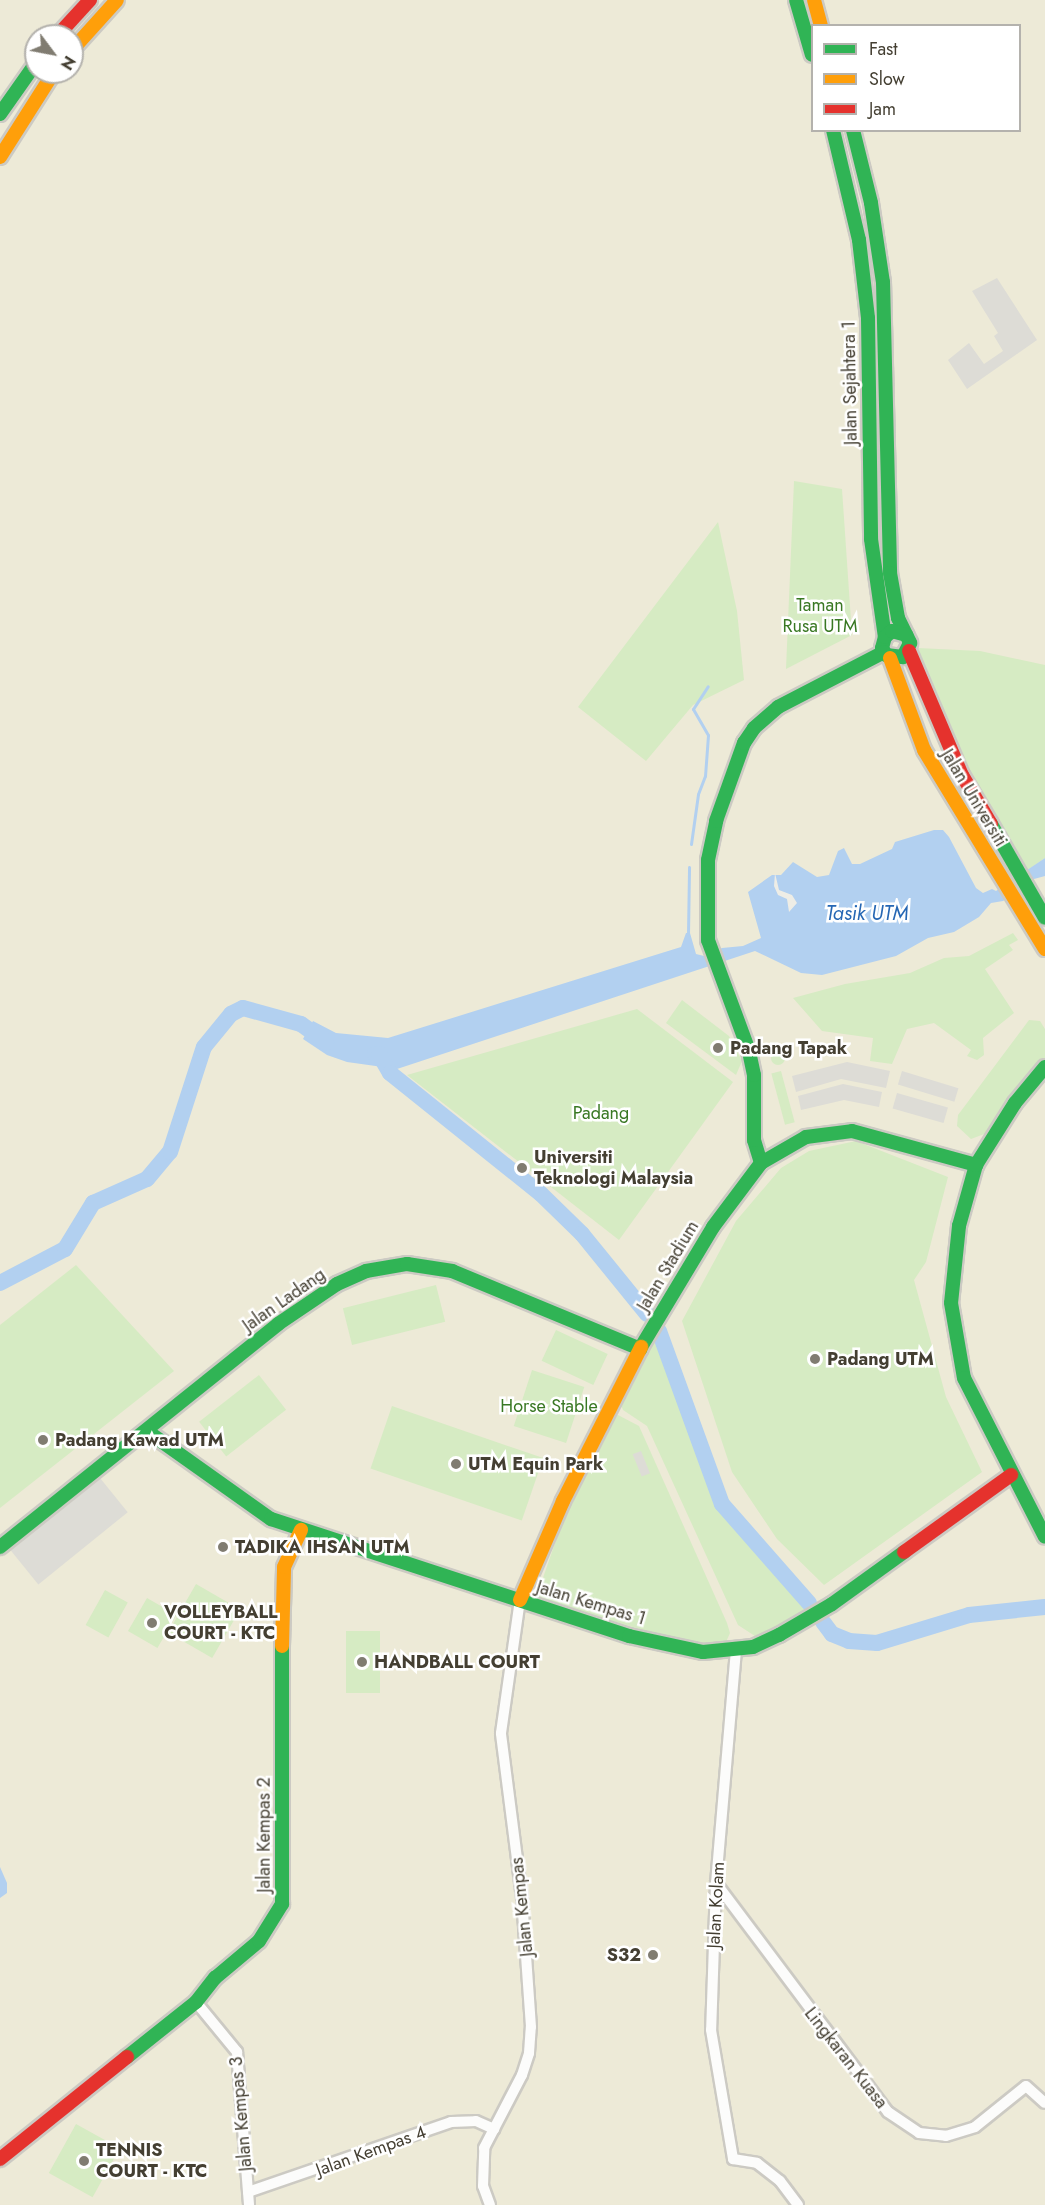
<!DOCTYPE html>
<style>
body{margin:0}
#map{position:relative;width:1045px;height:2205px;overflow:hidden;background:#eeede6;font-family:Jost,sans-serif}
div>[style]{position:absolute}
.education>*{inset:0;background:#edead7}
.green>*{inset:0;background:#d6ebc3;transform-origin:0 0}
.round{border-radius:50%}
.parking>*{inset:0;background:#dddcd6;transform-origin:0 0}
.water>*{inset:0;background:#b2d0f0}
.pier>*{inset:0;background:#eeede6}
.stream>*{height:3px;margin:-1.5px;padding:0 1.5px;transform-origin:1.5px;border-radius:1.5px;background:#b2d0f0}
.river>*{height:16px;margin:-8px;padding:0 8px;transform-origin:8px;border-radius:8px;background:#b2d0f0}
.roads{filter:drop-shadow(2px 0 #cccac3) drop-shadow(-2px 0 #cccac3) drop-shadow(0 2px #cccac3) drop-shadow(0 -2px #cccac3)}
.street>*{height:10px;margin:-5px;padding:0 5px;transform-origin:5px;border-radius:5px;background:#fcfcfb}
.fast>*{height:14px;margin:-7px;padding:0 7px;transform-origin:7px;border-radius:7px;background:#30b455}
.slow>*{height:14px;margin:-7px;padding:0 7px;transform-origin:7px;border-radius:7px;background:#ff9f0a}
.jam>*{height:14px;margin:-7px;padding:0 7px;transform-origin:7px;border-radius:7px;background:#e5322d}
.dots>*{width:16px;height:16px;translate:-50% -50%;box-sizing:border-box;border:3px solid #fff;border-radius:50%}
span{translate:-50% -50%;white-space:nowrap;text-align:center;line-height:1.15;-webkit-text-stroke:5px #fff;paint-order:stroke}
.street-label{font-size:18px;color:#443f32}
.park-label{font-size:18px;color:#397823}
.poi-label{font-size:18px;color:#443f32;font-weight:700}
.left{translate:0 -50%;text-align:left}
.right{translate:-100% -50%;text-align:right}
.water-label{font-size:20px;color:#2667b4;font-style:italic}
.legend{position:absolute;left:811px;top:24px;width:210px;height:108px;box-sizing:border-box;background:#fff;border:2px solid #b4b2ad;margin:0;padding:8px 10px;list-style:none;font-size:18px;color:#443f32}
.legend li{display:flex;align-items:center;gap:12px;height:30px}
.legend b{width:30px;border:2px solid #b4b2ad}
.north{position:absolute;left:24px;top:24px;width:60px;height:60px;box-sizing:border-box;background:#fff;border:2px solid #b4b2ad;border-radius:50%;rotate:122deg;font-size:16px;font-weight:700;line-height:24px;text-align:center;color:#443f32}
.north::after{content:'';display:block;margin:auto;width:21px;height:27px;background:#807c71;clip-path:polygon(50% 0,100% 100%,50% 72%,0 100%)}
</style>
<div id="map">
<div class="education">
<div style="clip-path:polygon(evenodd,0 0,1045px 0,1045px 2205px,0 2205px,0 0,812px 26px,1020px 26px,1020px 130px,812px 130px,812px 26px,0 0,36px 36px,72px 36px,72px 72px,36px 72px,36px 36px)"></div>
</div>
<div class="green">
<div style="clip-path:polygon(794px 481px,842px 489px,852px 635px,786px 669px)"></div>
<div style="clip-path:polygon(718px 522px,737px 611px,744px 680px,693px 705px,646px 761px,578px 707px)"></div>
<div style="clip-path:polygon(918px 648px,980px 651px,1045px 665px,1045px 858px,1025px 872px,975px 783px,914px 657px)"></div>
<div style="clip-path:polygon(1013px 933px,1018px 940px,1009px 945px,1013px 950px,985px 969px,1014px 1013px,983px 1038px,984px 1055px,977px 1060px,967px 1056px,971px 1050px,934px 1023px,907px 1029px,892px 1064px,870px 1061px,873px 1038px,822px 1031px,793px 998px,845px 984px,910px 973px,944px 958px,969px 956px)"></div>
<div style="clip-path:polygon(682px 1000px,729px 1036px,742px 1061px,736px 1075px,666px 1023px)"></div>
<div style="clip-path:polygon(637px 1009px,733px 1082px,619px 1240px,407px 1075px)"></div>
<div style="clip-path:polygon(1029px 1020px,1040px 1021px,1045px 1029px,1045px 1058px,1013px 1092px,992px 1131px,971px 1139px,957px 1126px,958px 1115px)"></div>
<div class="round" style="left:771px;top:1051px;width:14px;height:14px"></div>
<div style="left:781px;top:1071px;width:53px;height:10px;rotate:75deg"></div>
<div style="clip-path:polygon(856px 1141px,948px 1177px,926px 1262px,914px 1280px,946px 1397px,982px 1472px,824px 1585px,777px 1539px,732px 1472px,682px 1321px,736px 1221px,781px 1168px,809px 1151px)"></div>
<div style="clip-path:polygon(76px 1265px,174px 1371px,0 1508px,0 1325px)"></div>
<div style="left:436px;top:1285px;width:38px;height:96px;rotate:76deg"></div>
<div style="left:556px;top:1330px;width:57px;height:34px;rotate:25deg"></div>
<div style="clip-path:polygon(655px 1331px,720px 1507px,806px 1604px,806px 1612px,758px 1638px,738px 1625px,647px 1426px,623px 1410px,620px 1403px)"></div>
<div style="left:532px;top:1370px;width:55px;height:59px;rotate:18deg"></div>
<div style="left:259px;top:1375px;width:44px;height:76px;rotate:52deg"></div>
<div style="left:392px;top:1406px;width:160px;height:66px;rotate:19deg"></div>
<div style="clip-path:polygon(618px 1415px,639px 1426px,727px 1623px,730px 1633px,726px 1642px,696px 1646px,536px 1598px,572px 1494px,610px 1418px)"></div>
<div style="left:196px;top:1584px;width:51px;height:56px;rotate:30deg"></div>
<div style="left:105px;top:1590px;width:26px;height:40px;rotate:29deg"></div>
<div style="left:147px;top:1598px;width:34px;height:38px;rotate:30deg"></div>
<div style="left:346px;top:1631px;width:34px;height:62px"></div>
<div style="left:76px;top:2124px;width:50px;height:56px;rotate:29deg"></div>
</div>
<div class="parking">
<div style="clip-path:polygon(997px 278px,1037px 340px,967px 389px,948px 360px,969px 343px,984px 364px,1003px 351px,994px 336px,998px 333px,972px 291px)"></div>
<div style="clip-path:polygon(847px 1062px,890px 1071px,886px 1088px,841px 1079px,796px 1092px,792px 1076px)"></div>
<div style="left:902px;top:1071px;width:59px;height:14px;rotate:17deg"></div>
<div style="clip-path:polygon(843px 1084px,882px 1092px,879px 1107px,844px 1100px,801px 1110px,798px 1096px)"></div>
<div style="left:897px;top:1093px;width:53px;height:16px;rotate:16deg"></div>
<div style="left:641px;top:1451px;width:24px;height:9px;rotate:68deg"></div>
<div style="left:100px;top:1478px;width:44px;height:115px;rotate:51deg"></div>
</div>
<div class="water">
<div style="clip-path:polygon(934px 830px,943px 830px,949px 837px,976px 888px,983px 893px,992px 889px,996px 891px,1045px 858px,1045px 876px,1034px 879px,1003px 901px,991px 903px,979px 917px,954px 932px,928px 938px,896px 956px,822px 975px,801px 973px,755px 951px,397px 1069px,347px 1062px,327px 1055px,303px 1039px,313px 1021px,336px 1033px,388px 1038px,681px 947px,686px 933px,690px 933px,696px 954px,704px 956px,722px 948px,743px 946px,761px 938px,748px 892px,772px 875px,781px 875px,793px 862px,817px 877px,829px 875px,838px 851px,844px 848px,852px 864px,860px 864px,892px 849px,895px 842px)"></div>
<div style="clip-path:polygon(0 1867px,7px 1883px,7px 1893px,0 1898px)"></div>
</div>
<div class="pier">
<div style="clip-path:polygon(775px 873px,779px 890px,792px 895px,797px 903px,789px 912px,787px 899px,778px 895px,774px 886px)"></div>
</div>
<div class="stream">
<div style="left:691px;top:844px;width:50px;rotate:-82deg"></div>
<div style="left:698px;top:794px;width:19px;rotate:-69deg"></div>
<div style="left:705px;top:776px;width:41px;rotate:-85.8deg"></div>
<div style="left:708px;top:735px;width:30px;rotate:-120deg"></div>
<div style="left:693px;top:709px;width:27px;rotate:-57deg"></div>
<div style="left:688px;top:934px;width:67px;rotate:-89.1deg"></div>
</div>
<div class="river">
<div style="left:375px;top:1054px;width:4px"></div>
<div style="left:379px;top:1054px;width:22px;rotate:60deg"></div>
<div style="left:390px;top:1073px;width:193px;rotate:38.7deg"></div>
<div style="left:541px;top:1194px;width:57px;rotate:44.3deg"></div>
<div style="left:582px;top:1234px;width:103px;rotate:50.9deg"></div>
<div style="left:0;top:1283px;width:73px;rotate:-27.6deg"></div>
<div style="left:65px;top:1249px;width:54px;rotate:-58.7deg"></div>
<div style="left:93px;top:1203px;width:59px;rotate:-24deg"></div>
<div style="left:147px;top:1179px;width:35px;rotate:-50deg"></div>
<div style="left:170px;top:1152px;width:110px;rotate:-72.1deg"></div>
<div style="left:204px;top:1047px;width:43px;rotate:-50.7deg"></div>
<div style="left:231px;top:1014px;width:13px;rotate:-27deg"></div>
<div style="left:243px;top:1008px;width:60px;rotate:15.4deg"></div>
<div style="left:301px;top:1024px;width:31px;rotate:36deg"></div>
<div style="left:659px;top:1331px;width:184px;rotate:70deg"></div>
<div style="left:722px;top:1504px;width:132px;rotate:48.7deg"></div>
<div style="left:823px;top:1622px;width:15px;rotate:53deg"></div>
<div style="left:832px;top:1634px;width:18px;rotate:22deg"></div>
<div style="left:849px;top:1641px;width:28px;rotate:4deg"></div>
<div style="left:877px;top:1643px;width:96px;rotate:-16.9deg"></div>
<div style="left:969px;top:1615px;width:76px;rotate:-6deg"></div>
</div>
<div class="roads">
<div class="street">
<div style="left:736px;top:1650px;width:234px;rotate:94.9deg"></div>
<div style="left:716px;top:1883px;width:147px;rotate:91.9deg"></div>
<div style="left:711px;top:2030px;width:131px;rotate:80.3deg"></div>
<div style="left:733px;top:2159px;width:24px;rotate:9deg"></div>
<div style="left:757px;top:2163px;width:29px;rotate:38deg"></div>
<div style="left:780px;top:2181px;width:30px;rotate:53deg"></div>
<div style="left:716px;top:1883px;width:286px;rotate:53.1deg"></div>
<div style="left:888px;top:2112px;width:37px;rotate:34deg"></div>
<div style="left:919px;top:2133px;width:27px;rotate:6deg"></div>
<div style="left:946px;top:2136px;width:30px;rotate:-17deg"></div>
<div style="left:975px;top:2127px;width:65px;rotate:-38.8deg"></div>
<div style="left:1026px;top:2086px;width:25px;rotate:42deg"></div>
<div style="left:196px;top:2002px;width:65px;rotate:50.6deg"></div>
<div style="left:237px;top:2052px;width:153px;rotate:85.5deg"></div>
<div style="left:248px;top:2192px;width:215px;rotate:-19deg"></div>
<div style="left:451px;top:2122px;width:25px;rotate:-2deg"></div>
<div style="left:476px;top:2121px;width:20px;rotate:24deg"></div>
<div style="left:490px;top:2205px;width:20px;rotate:-110deg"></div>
<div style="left:483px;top:2186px;width:38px;rotate:-88deg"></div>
<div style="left:484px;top:2148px;width:82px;rotate:-62.5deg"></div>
<div style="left:522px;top:2075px;width:23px;rotate:-72deg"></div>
<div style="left:529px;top:2053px;width:26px;rotate:-86deg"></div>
<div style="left:531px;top:2027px;width:129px;rotate:-94deg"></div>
<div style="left:522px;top:1898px;width:166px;rotate:-97.3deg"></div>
<div style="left:501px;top:1733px;width:134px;rotate:-81.9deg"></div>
</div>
<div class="fast">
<div style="left:796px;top:0;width:57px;rotate:73.8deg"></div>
<div style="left:0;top:114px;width:62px;rotate:-54.8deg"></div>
<div style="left:833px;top:130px;width:113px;rotate:76.7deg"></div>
<div style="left:859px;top:240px;width:79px;rotate:83.4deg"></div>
<div style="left:868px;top:318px;width:221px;rotate:89.2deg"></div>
<div style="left:871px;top:539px;width:99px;rotate:81.9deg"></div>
<div style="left:853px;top:130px;width:75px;rotate:76.1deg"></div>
<div style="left:871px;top:203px;width:80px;rotate:81.4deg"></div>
<div style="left:883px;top:282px;width:291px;rotate:88.6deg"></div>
<div style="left:890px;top:573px;width:46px;rotate:79.9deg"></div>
<div style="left:898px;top:618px;width:28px;rotate:64deg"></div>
<div style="left:910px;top:643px;width:16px;rotate:117deg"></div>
<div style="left:903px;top:657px;width:17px;rotate:-173deg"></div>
<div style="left:886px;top:655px;width:8px;rotate:-120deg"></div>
<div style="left:882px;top:648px;width:11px;rotate:-75deg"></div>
<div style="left:885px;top:637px;width:9px;rotate:-41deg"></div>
<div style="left:892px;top:631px;width:15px;rotate:16deg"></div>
<div style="left:991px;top:824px;width:108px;rotate:60.1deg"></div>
<div style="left:1045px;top:1067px;width:47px;rotate:129.8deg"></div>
<div style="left:1015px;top:1103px;width:73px;rotate:122.2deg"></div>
<div style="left:976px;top:1165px;width:63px;rotate:105.6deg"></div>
<div style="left:959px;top:1226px;width:77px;rotate:95.9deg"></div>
<div style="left:951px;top:1303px;width:76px;rotate:80.2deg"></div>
<div style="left:964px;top:1378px;width:178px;rotate:63deg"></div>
<div style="left:761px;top:1163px;width:24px;rotate:-107deg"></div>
<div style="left:754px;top:1140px;width:65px;rotate:-90deg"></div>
<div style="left:754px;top:1075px;width:25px;rotate:-102deg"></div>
<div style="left:749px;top:1051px;width:118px;rotate:-110.3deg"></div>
<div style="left:708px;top:940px;width:80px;rotate:-90deg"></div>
<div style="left:708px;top:860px;width:40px;rotate:-78deg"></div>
<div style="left:716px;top:821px;width:83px;rotate:-70.3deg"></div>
<div style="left:744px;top:743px;width:18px;rotate:-56deg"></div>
<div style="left:754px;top:728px;width:32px;rotate:-41deg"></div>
<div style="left:778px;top:707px;width:119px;rotate:-27.4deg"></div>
<div style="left:641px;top:1347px;width:140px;rotate:-59deg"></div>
<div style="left:713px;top:1227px;width:80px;rotate:-53.1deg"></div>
<div style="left:761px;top:1163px;width:52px;rotate:-30deg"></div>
<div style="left:806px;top:1137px;width:46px;rotate:-7.4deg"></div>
<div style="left:852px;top:1131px;width:129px;rotate:15.3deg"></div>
<div style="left:147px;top:1431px;width:152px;rotate:35.4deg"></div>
<div style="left:271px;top:1519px;width:377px;rotate:18.1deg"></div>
<div style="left:629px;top:1636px;width:76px;rotate:12.2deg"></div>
<div style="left:703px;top:1652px;width:50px;rotate:-5.7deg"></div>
<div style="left:753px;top:1647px;width:29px;rotate:-25deg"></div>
<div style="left:779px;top:1635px;width:61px;rotate:-30.3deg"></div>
<div style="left:832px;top:1604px;width:89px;rotate:-35.8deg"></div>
<div style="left:0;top:1547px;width:356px;rotate:-38.7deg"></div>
<div style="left:278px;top:1324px;width:71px;rotate:-34.1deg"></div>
<div style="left:337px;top:1284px;width:32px;rotate:-24deg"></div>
<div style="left:366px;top:1271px;width:42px;rotate:-9.7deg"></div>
<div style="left:407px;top:1264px;width:46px;rotate:8.8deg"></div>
<div style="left:452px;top:1271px;width:204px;rotate:22.5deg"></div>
<div style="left:127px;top:2057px;width:88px;rotate:-38.6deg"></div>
<div style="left:196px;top:2002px;width:31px;rotate:-52deg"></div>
<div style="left:215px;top:1978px;width:57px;rotate:-40.1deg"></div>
<div style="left:259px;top:1941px;width:44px;rotate:-58.1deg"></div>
<div style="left:282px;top:1904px;width:258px;rotate:-90deg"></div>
</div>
<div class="slow">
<div style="left:814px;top:0;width:27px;rotate:75deg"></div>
<div style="left:72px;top:50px;width:67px;rotate:-48deg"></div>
<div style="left:0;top:157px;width:101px;rotate:-57.6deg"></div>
<div style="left:890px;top:658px;width:98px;rotate:69.7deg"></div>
<div style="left:924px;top:750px;width:233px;rotate:58.7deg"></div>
<div style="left:520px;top:1600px;width:108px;rotate:-66.5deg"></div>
<div style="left:563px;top:1501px;width:173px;rotate:-63.1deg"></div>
<div style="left:282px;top:1646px;width:79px;rotate:-88.5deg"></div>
<div style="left:284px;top:1567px;width:41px;rotate:-65.3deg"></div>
</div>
<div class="jam">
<div style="left:57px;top:36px;width:49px;rotate:-47.5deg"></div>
<div style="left:909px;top:651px;width:135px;rotate:66.9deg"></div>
<div style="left:962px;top:775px;width:57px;rotate:59.4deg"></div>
<div style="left:904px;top:1552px;width:132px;rotate:-35.7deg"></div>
<div style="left:0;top:2159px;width:163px;rotate:-38.8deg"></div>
</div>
</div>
<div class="dots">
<div style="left:718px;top:1048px;background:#807c71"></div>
<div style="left:522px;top:1168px;background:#807c71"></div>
<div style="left:815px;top:1359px;background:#807c71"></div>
<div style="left:43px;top:1440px;background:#807c71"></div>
<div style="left:456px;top:1464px;background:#807c71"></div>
<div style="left:223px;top:1547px;background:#807c71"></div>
<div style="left:152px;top:1623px;background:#807c71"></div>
<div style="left:362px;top:1662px;background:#807c71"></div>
<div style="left:653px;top:1955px;background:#807c71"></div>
<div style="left:84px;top:2161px;background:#807c71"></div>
</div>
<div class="street-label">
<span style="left:850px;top:383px;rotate:-91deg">Jalan Sejahtera 1</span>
<span style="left:974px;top:798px;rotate:59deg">Jalan Universiti</span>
<span style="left:668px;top:1266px;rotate:-59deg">Jalan Stadium</span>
<span style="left:284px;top:1300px;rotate:-35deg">Jalan Ladang</span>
<span style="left:591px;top:1603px;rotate:17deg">Jalan Kempas 1</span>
<span style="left:264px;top:1835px;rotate:-90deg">Jalan Kempas 2</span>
<span style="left:716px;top:1905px;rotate:-87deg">Jalan Kolam</span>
<span style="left:522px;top:1907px;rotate:-96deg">Jalan Kempas</span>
<span style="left:846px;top:2058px;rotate:52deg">Lingkaran Kuasa</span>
<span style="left:241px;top:2114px;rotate:-95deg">Jalan Kempas 3</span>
<span style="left:371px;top:2151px;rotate:-20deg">Jalan Kempas 4</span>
</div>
<div class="park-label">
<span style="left:820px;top:616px">Taman<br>Rusa UTM</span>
<span style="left:601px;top:1113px">Padang</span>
<span style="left:549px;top:1406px">Horse Stable</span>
</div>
<div class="poi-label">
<span class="left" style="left:730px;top:1048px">Padang Tapak</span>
<span class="left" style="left:534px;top:1168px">Universiti<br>Teknologi Malaysia</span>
<span class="left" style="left:827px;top:1359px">Padang UTM</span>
<span class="left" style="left:55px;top:1440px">Padang Kawad UTM</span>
<span class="left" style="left:468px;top:1464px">UTM Equin Park</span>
<span class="left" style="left:235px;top:1547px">TADIKA IHSAN UTM</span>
<span class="left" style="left:164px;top:1623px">VOLLEYBALL<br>COURT - KTC</span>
<span class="left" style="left:374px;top:1662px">HANDBALL COURT</span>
<span class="right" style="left:641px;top:1955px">S32</span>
<span class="left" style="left:96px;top:2161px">TENNIS<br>COURT - KTC</span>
</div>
<div class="water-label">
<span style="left:867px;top:913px">Tasik UTM</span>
</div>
<ul class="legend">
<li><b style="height:8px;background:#30b455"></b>Fast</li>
<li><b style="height:8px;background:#ff9f0a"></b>Slow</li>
<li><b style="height:8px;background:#e5322d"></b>Jam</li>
</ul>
<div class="north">N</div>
</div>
